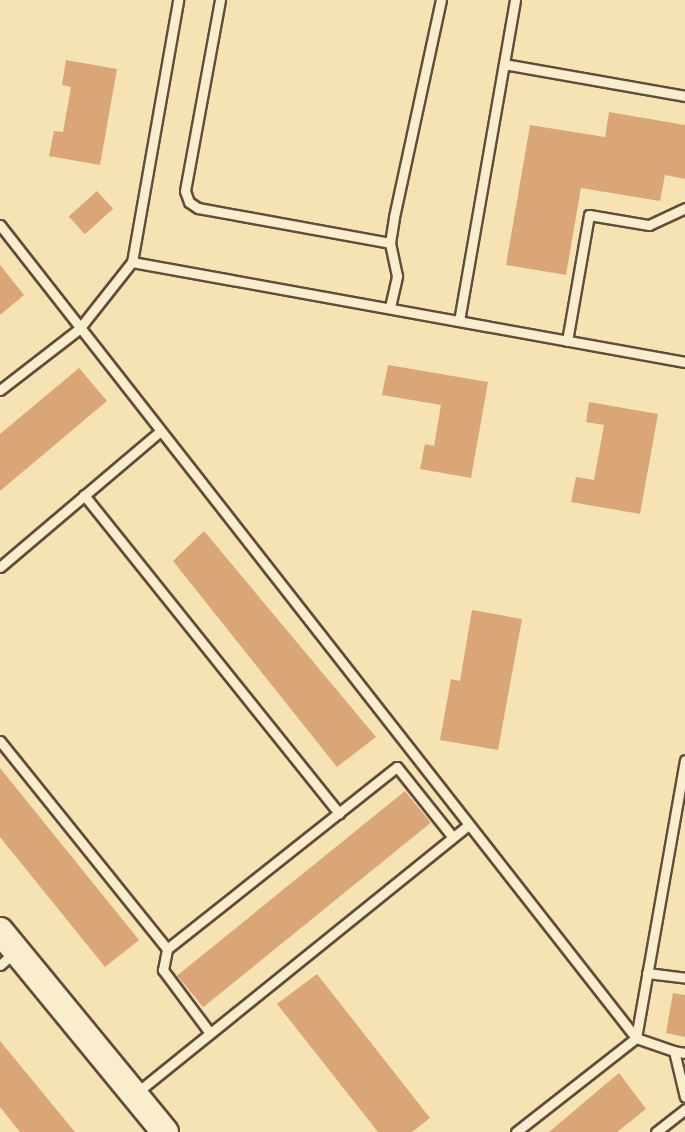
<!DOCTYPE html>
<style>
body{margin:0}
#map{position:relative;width:685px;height:1132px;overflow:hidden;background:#f6e3b3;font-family:"Old Standard TT",serif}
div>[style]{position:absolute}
.building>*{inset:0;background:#daa678;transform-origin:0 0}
.roads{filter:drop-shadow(2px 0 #624c3a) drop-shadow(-2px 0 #624c3a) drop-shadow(0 2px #624c3a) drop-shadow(0 -2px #624c3a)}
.lane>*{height:9px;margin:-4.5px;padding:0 4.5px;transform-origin:4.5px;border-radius:4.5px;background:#f9edce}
.secondary>*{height:26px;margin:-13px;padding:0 13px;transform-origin:13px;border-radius:13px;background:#f9edce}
span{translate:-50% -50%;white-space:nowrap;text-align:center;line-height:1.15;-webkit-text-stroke:8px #f9edce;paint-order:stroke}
</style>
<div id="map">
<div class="building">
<div style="clip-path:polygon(66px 60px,117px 69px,100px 165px,49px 156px,54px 131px,63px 132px,71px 87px,62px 85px)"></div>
<div style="clip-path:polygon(609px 112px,685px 125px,685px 179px,665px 175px,660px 201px,581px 188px,566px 275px,506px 265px,530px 125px,605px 137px)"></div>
<div style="left:97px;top:191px;width:24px;height:38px;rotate:48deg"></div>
<div style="clip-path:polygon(0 265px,24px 295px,0 315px)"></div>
<div style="clip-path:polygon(388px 365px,488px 382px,471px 478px,420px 469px,425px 444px,434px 446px,441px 405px,382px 395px)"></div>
<div style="clip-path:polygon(79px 368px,107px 401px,0 491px,0 434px)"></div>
<div style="clip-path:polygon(589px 402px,658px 414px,640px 514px,571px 502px,576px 477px,594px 480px,604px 425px,586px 422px)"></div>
<div style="clip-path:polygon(204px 531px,376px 737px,337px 767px,173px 561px)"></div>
<div style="clip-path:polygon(472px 610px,522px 619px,498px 750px,440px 740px,451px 679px,460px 681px)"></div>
<div style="clip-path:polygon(0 768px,139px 940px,105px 967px,0 837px)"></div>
<div style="left:405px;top:791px;width:41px;height:293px;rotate:51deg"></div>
<div style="clip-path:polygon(317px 974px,430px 1118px,412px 1132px,378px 1132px,277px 1004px)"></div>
<div style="clip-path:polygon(673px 993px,685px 995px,685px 1037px,666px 1033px)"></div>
<div style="clip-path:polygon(0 1041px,75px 1132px,20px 1132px,0 1107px)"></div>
<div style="clip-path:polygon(619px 1073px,646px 1109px,617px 1132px,549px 1132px)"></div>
</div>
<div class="roads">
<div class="lane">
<div style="left:220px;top:0;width:194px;rotate:100.4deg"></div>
<div style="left:185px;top:191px;width:12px;rotate:70deg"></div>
<div style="left:189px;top:202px;width:11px;rotate:34deg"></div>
<div style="left:198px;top:208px;width:195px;rotate:10.3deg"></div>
<div style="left:504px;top:64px;width:184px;rotate:10deg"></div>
<div style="left:0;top:225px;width:1032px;rotate:51.96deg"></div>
<div style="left:636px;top:1038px;width:40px;rotate:18.9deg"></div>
<div style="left:132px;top:262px;width:562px;rotate:10.25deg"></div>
<div style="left:390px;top:307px;width:32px;rotate:-77deg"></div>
<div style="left:397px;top:276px;width:34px;rotate:-102deg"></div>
<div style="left:390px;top:243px;width:26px;rotate:-81deg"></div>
<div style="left:394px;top:217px;width:222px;rotate:-77.8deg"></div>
<div style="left:459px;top:321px;width:326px;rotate:-80.1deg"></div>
<div style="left:567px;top:341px;width:128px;rotate:-80.1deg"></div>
<div style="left:589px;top:215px;width:61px;rotate:9.5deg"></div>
<div style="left:649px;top:225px;width:40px;rotate:-25deg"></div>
<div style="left:0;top:390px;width:100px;rotate:-37.7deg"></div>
<div style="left:79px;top:329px;width:85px;rotate:-51.7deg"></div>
<div style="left:132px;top:262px;width:266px;rotate:-80deg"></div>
<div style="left:84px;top:495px;width:408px;rotate:51.3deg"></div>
<div style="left:0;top:567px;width:209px;rotate:-40.3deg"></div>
<div style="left:0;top:741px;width:267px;rotate:51.2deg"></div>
<div style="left:0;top:965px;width:18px;rotate:-41deg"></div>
<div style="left:647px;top:973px;width:38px;rotate:7deg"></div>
<div style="left:210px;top:1033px;width:79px;rotate:-126.7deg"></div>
<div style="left:163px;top:970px;width:21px;rotate:-79deg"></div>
<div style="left:167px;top:949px;width:293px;rotate:-38.4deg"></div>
<div style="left:397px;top:767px;width:87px;rotate:51.5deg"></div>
<div style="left:685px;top:1053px;width:11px;rotate:-170deg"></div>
<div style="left:674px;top:1051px;width:47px;rotate:76.6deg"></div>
<div style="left:135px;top:1094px;width:428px;rotate:-38.9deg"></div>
<div style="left:516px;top:1132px;width:152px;rotate:-38.1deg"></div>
<div style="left:636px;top:1038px;width:282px;rotate:-80deg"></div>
<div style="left:656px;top:1132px;width:37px;rotate:-38deg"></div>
</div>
<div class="secondary">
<div style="left:0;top:931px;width:260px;rotate:50.6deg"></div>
</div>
</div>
</div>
